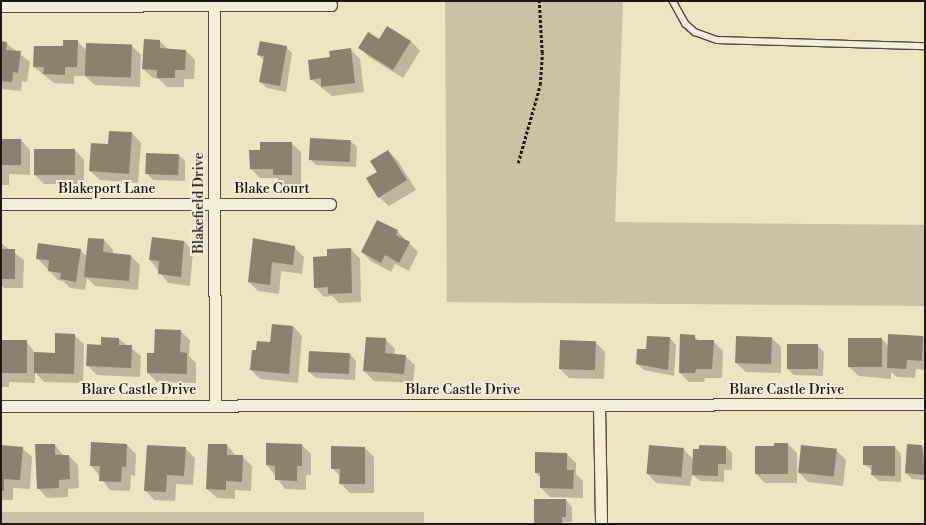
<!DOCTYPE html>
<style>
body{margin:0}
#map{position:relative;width:926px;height:525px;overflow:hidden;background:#efe3c3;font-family:"Libre Bodoni",serif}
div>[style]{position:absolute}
.green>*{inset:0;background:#ccc0a5;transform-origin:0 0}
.shadow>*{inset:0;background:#0003}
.building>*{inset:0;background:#8d816e;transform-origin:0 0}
.path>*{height:2.5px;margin-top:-1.25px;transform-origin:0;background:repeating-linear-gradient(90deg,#221611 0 3px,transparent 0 5px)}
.roads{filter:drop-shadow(1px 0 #55493e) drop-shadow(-1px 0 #55493e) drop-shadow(0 1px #55493e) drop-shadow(0 -1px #55493e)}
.service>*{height:5.5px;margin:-2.75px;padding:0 2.75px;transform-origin:2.75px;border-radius:2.75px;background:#f5edd8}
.minor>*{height:11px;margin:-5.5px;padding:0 5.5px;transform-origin:5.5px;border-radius:5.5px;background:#f5edd8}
span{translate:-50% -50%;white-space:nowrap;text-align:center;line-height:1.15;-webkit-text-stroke:4px #f5edd8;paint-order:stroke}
.street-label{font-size:14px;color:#221611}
.frame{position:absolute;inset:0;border:2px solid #221611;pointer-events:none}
</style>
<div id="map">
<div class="green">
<div style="clip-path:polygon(445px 1px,623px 1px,615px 222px,925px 225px,925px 306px,447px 302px)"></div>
<div style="left:1px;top:512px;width:423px;height:12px"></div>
</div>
<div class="shadow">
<div style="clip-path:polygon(379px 40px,411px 41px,420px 51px,403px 78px,369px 57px,360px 48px)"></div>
<div style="clip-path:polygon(77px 41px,87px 51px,132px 46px,141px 55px,140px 87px,95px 85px,85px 76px,74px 76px,74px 84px,54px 83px,34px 67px)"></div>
<div style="clip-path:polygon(144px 41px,160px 41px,169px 50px,186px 51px,195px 60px,194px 79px,184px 79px,184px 87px,167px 87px,159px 79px,153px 78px,143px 69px)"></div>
<div style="clip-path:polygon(1px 42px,6px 43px,30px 62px,27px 82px,22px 81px,21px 91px,1px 89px)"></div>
<div style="clip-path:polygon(286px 47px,292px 53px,286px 92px,267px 88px,260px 82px,264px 60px,258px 55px)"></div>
<div style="clip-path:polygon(351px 50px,360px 59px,364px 92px,332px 96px,311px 79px,331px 58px)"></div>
<div style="clip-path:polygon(132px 133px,141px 143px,138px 183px,100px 180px,90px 171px,109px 145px)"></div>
<div style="clip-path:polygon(1px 140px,21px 140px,30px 150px,30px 175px,9px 174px,9px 185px,1px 185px)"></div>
<div style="clip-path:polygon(350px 141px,357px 147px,356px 167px,316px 165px,310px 159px)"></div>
<div style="clip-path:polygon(291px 143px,301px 152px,301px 184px,283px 184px,277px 178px,260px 178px,251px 169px,261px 151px)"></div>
<div style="clip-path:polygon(75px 150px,84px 160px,84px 184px,44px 184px,34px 174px)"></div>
<div style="clip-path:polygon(388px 151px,398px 161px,416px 190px,389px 206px,379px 197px,378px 172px)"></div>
<div style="clip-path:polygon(179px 155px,185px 161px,185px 181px,153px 180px,147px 174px)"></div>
<div style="clip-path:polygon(397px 231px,418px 252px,409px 271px,395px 264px,391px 272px,371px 261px,362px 252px)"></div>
<div style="clip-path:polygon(253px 239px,294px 247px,304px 257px,302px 274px,281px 271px,279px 294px,258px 291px,249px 282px)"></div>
<div style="clip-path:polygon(104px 240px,113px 250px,113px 254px,131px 256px,140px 265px,138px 290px,95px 286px,87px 278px,85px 290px,70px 288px,63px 281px,58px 280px,37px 258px,80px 250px,87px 256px)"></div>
<div style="clip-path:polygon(184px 241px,193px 251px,190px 286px,168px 283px,150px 260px)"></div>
<div style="clip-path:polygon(1px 243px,24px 260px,23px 288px,4px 288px,1px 285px)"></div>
<div style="clip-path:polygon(351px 249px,360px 259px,361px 302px,339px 303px,332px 296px,324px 297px,315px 287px,328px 257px)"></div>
<div style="clip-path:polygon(293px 326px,302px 336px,298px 383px,260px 379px,251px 370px,257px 351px)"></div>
<div style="clip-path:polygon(180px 331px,190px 340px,189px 356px,196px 363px,196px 383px,157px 382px,148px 373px,155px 354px)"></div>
<div style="clip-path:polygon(74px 335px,84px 344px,83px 383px,44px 382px,35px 372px,35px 383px,9px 382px,9px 387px,1px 387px,1px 341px,26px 341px,36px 354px,56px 354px)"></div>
<div style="clip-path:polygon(694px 336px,699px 341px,713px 341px,723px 351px,722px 378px,705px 378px,704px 382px,689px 382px,680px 373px)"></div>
<div style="clip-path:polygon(737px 337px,772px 338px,781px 347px,781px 373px,746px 372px,736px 363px)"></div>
<div style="clip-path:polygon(923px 337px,925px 339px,925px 370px,916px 369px,915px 378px,897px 377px,891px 372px,891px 379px,859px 376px,849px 367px,882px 339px,888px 346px)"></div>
<div style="clip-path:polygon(367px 338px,385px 339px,395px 349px,394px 355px,405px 356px,415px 365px,413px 383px,374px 381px,364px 371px)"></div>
<div style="clip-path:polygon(670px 338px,676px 345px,674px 376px,644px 370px,637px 364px)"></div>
<div style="clip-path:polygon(119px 339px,141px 356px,140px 377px,97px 375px,87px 365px,102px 346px)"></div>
<div style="clip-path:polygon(595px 342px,605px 352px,604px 379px,569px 378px,560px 369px)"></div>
<div style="clip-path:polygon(788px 345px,817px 345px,824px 352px,823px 376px,794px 375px,788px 369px)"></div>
<div style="clip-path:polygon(350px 354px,356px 361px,355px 380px,316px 378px,309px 372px)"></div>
<div style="clip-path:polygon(788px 444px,797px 453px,797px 483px,765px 483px,756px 474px,775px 447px)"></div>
<div style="clip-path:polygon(55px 445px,64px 456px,69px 456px,78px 465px,79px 488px,68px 489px,68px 497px,47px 498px,38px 488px)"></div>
<div style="clip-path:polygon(127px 445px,136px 454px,135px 476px,131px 475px,130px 491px,110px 490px,91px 465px)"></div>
<div style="clip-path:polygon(227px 445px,236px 456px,242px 456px,252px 466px,251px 491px,235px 490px,235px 499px,217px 498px,207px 489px)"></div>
<div style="clip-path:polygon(302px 445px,311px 454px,311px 475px,306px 475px,306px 490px,285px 489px,267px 465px)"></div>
<div style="clip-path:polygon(1px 446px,22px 448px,32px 457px,30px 489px,13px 488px,13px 500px,1px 500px)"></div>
<div style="clip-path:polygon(922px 446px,925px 449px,925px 480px,912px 479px,906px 473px)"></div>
<div style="clip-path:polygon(726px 447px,732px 453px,732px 470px,724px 470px,724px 482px,700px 481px,693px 475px,694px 467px,690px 486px,656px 483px,647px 473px,683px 449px,694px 460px)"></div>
<div style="clip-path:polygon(895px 447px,901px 454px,901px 482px,879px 481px,872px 475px,873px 471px,864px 464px)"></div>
<div style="clip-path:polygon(185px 448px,195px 458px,193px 485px,176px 484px,175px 501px,154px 500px,145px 490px)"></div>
<div style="clip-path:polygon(365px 448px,374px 457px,374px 493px,350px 493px,340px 483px,341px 477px,332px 468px)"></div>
<div style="clip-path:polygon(836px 450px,846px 460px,843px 486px,808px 482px,799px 473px)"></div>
<div style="clip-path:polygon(567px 454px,576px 463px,576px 474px,583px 481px,583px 498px,550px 497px,541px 488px,541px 478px,536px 473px)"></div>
<div style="clip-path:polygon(566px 500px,572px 507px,572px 522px,535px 524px)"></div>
</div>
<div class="building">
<div style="clip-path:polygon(387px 26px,411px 41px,393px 70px,358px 48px,368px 32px,379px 39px)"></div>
<div style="clip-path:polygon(144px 39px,160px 40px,160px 48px,186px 50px,185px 70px,175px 70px,175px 78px,157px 78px,157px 70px,142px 69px)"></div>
<div style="clip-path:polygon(63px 40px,78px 40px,77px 67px,65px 67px,65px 75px,43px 74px,44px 67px,33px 67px,34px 46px,63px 46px)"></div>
<div style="clip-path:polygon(1px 41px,7px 42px,6px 50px,21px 51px,18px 73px,13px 72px,12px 82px,1px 81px)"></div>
<div style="clip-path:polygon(260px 41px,287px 46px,280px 86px,259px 82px,264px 56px,257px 55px)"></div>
<div style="left:86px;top:43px;width:46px;height:33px;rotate:2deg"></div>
<div style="clip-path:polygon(351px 48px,355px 83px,321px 87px,321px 78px,310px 80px,308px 60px,330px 57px,329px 51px)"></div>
<div style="clip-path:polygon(109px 131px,132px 132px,129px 174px,89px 171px,91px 143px,108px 144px)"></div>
<div style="left:310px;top:138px;width:41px;height:22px;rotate:3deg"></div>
<div style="left:1px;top:139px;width:20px;height:26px"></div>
<div style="clip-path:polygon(260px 142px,292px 142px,292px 175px,273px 175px,273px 169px,250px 169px,249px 150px,260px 150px)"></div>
<div style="left:34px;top:149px;width:41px;height:26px"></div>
<div style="clip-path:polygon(388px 150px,407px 180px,378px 198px,366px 178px,377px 172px,370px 161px)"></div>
<div style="left:146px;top:153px;width:33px;height:21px;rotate:2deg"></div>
<div style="clip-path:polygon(377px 220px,398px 230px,396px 235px,410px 242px,399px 263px,385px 255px,381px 263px,361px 252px)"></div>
<div style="clip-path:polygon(152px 237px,184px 241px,181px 277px,158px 274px,159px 261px,149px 260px)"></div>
<div style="clip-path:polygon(88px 238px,104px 239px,103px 252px,131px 255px,129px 281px,84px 277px)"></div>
<div style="clip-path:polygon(253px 238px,295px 246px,293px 265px,272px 262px,270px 285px,248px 282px)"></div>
<div style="clip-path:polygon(38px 243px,81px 249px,76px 282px,60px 279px,61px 273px,48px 271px,49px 260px,36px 259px)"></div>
<div style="clip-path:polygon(351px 248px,352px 293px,328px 294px,328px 287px,314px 288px,313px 257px,327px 256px,327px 249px)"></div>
<div style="left:1px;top:249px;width:14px;height:30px"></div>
<div style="clip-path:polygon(272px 324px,293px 326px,289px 374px,250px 370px,252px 350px,256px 350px,257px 341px,270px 342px)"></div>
<div style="clip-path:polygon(155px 329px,181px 330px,180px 352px,187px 353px,187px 374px,147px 373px,147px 353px,154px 353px)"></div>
<div style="clip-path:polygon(55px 333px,75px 334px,74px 374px,34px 373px,34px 352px,55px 353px)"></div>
<div style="clip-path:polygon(680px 334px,695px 335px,695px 340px,714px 340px,712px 369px,696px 369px,695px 373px,679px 373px)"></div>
<div style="clip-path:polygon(888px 334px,923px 336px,922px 361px,907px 360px,906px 369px,887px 368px)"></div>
<div style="clip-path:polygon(647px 336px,670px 337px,668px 370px,636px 364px,637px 349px,646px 349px)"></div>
<div style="left:736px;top:336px;width:36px;height:27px;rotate:2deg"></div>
<div style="clip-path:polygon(101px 337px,119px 338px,119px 345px,132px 345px,131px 368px,86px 366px,87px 344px,101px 345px)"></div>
<div style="clip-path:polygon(366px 337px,386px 338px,385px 353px,406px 355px,404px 374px,363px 371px)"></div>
<div style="left:848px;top:338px;width:34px;height:29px"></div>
<div style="left:1px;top:340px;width:26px;height:33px"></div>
<div style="left:560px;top:340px;width:36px;height:29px;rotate:2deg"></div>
<div style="left:787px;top:344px;width:31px;height:25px"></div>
<div style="left:309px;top:351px;width:41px;height:21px;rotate:3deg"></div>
<div style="clip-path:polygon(91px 442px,127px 444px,126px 467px,122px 466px,121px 482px,99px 481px,100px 466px,90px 466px)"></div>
<div style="clip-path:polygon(266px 443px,302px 444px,302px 466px,297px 466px,297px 481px,275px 480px,275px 466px,266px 465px)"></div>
<div style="clip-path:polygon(774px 443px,788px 443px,788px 474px,755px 474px,755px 446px,774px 446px)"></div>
<div style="clip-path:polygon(35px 444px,55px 444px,55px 455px,69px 455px,70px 479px,59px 480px,59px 488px,37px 489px)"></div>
<div style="clip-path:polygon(208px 444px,227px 444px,227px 455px,243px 455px,242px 482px,226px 481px,226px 490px,206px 489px)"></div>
<div style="clip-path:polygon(907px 444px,922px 445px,925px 475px,905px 473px)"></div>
<div style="clip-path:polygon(1px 445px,23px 447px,20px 480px,4px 479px,4px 491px,1px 491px)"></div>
<div style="clip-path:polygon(147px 445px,186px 447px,184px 476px,167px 475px,166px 492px,144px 491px)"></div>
<div style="left:649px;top:445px;width:35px;height:29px;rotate:5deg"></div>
<div style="clip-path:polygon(699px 445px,726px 446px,726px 464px,718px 464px,718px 476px,692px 475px,693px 449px,699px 449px)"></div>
<div style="left:801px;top:445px;width:36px;height:28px;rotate:6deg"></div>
<div style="clip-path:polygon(331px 446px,365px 447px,365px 484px,339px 484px,340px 469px,331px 469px)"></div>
<div style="clip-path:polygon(863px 446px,895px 446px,895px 476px,871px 475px,872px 465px,863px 465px)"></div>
<div style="clip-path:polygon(535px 452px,567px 453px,567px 470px,574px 470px,573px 489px,540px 488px,540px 473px,535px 473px)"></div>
<div style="clip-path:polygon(534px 499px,566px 499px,566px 517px,562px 517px,562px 524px,534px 524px)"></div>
</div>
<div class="path">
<div style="left:518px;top:163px;width:81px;rotate:-74.2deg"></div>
<div style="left:540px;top:85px;width:32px;rotate:-86deg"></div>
<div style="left:542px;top:53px;width:52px;rotate:-93.3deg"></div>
</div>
<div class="roads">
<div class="service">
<div style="left:673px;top:1px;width:26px;rotate:61deg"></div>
<div style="left:686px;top:24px;width:12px;rotate:42deg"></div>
<div style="left:695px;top:32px;width:23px;rotate:20deg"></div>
<div style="left:717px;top:40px;width:208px;rotate:1.7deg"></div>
</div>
<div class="minor">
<div style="left:214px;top:1px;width:404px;rotate:89.9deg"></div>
<div style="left:1px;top:6px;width:330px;rotate:-0.2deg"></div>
<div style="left:1px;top:204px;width:329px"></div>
<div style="left:599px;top:405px;width:119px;rotate:89deg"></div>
<div style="left:1px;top:406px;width:924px;rotate:-0.12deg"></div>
</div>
</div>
<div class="street-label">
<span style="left:107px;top:189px">Blakeport Lane</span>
<span style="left:272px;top:189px">Blake Court</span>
<span style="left:199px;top:203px;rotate:-90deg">Blakefield Drive</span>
<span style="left:139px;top:390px">Blare Castle Drive</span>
<span style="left:463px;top:390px">Blare Castle Drive</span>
<span style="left:787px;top:390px">Blare Castle Drive</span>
</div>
<div class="frame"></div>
</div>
